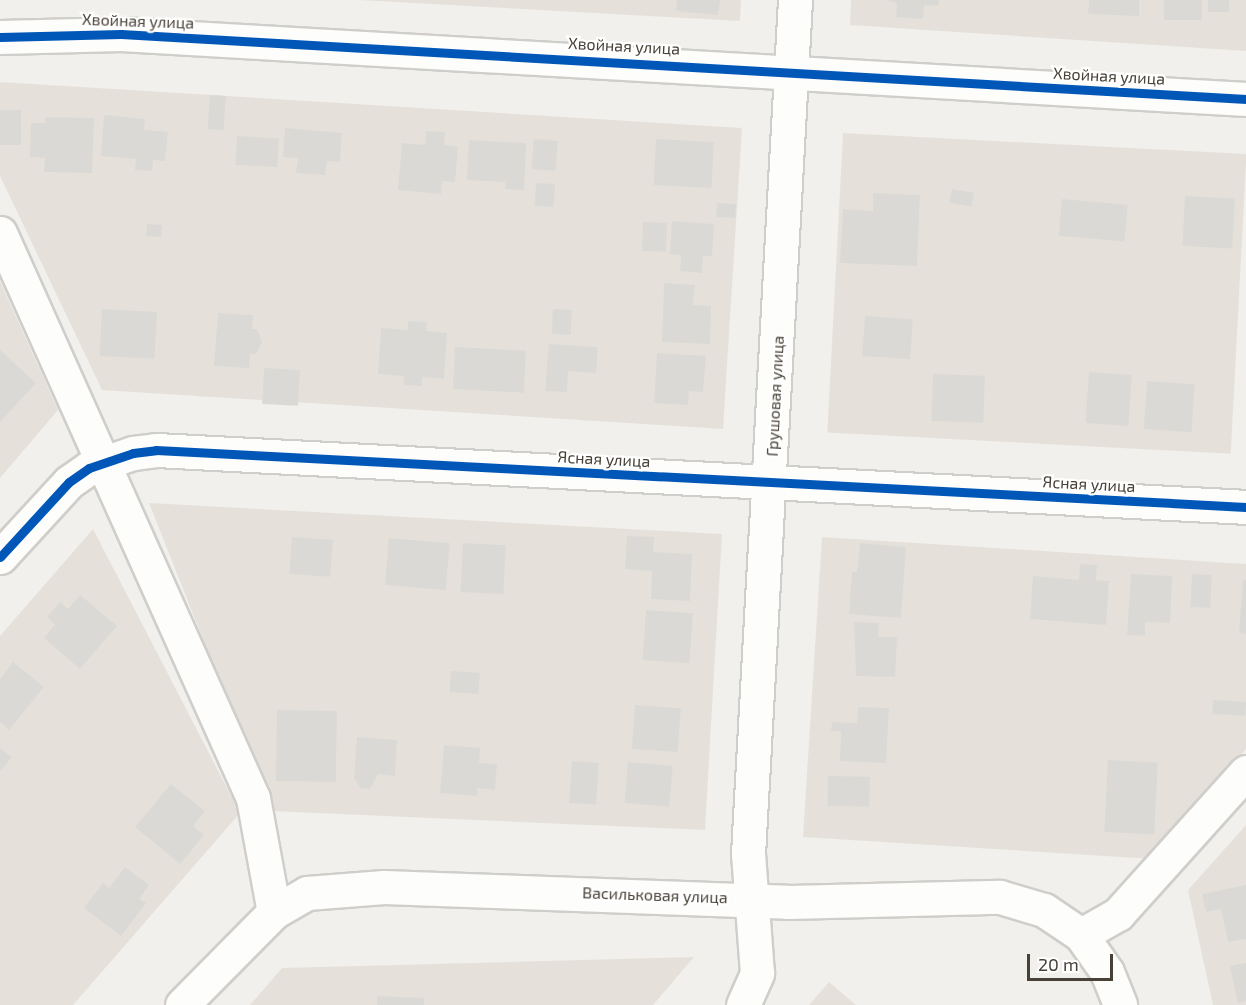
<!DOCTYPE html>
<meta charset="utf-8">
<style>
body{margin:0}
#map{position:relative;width:1246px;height:1005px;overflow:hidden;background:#f2f0ec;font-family:"Exo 2",sans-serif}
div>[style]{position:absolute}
.residential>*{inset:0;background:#e5e1da;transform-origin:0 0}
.building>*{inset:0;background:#dbd9d5;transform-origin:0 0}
.roads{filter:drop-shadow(2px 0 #d0ceca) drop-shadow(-2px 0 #d0ceca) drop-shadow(0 2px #d0ceca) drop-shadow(0 -2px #d0ceca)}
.minor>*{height:33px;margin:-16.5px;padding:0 16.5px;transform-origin:16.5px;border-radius:16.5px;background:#fdfdfc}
.cycleway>*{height:9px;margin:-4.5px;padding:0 4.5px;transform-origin:4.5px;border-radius:4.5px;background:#0057b8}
span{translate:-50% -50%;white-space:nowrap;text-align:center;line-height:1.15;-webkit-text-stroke:4.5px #fff;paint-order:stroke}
.street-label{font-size:16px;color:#484138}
.scale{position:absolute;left:1027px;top:954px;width:86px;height:27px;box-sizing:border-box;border:3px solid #484138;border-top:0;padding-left:8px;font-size:18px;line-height:21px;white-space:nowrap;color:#484138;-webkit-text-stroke:4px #fff;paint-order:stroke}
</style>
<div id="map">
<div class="residential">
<div style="clip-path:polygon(359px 0,741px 0,740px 21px)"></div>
<div style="clip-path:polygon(851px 0,1246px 0,1246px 51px,850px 25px)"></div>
<div style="clip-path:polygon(0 82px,742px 128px,723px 429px,102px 390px,0 176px)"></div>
<div style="left:843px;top:133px;width:404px;height:300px;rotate:3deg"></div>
<div style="clip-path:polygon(0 281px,58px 410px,0 478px)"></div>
<div style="clip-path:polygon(149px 503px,722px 534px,705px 830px,271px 811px)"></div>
<div style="clip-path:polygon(93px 529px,240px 813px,73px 1005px,0 1005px,0 636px)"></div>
<div style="clip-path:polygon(822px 537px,1246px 564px,1246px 749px,1153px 859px,803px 837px)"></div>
<div style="clip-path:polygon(1246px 825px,1246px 1005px,1213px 1005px,1188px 890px)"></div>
<div style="clip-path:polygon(694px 957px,653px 1005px,250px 1005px,282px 968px)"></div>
<div style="clip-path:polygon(829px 982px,856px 1005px,809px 1005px)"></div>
</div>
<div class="building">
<div style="clip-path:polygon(677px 0,720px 0,718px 15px,676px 11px)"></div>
<div style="clip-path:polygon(887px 0,939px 0,938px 6px,924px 5px,923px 19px,896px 17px,897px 3px)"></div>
<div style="clip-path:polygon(1089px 0,1139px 0,1139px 16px,1088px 14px)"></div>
<div style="left:1164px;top:0;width:38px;height:20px"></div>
<div style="left:1208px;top:0;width:21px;height:12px"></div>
<div style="left:210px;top:95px;width:16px;height:34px;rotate:4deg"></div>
<div style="left:0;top:110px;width:21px;height:35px"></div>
<div style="clip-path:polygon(104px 115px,145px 119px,144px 130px,168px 132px,165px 161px,153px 160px,152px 171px,135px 170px,136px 159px,101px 156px)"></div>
<div style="clip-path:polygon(46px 117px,94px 118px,92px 173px,44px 172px,45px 158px,30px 157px,31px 123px,45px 123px)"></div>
<div style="clip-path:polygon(285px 128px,342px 133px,340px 162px,327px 161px,325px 175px,296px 173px,298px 158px,283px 157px)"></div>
<div style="clip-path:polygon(426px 131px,445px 132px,444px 145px,458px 147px,455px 182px,442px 181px,441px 194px,398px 190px,402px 143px,425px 145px)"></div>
<div style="left:237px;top:136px;width:42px;height:29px;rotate:3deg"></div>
<div style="left:534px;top:139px;width:24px;height:30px;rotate:5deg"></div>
<div style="left:656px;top:139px;width:58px;height:46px;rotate:3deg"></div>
<div style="clip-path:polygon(469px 140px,526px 143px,524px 190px,505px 189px,505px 182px,467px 180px)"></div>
<div style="left:536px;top:183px;width:19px;height:23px;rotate:3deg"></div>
<div style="left:952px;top:189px;width:22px;height:14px;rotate:10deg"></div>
<div style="clip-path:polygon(873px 193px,920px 195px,917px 266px,840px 263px,843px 209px,873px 211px)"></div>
<div style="left:1185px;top:196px;width:50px;height:50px;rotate:3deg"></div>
<div style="left:1062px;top:199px;width:66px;height:37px;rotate:5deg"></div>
<div style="left:717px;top:203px;width:19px;height:14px;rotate:3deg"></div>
<div style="clip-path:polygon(672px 221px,714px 224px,712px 256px,703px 256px,702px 273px,680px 271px,681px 255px,670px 254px)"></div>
<div style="left:643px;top:222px;width:24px;height:29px;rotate:2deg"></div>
<div style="left:147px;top:224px;width:15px;height:12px;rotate:4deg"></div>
<div style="clip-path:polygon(664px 283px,695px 285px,693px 305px,711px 306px,710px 344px,662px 342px)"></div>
<div style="left:102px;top:309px;width:55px;height:47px;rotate:3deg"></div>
<div style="left:553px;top:309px;width:19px;height:25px;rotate:3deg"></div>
<div style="clip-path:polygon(218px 313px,253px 315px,252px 329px,257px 329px,262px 342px,256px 354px,250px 354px,249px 368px,214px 366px)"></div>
<div style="left:865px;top:316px;width:48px;height:40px;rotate:4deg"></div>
<div style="clip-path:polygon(408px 321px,427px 322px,426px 331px,447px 333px,444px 379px,422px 377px,422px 386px,404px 385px,404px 376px,378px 374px,381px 328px,408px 330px)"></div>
<div style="clip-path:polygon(549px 344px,598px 347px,596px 373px,568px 371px,567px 392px,545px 391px)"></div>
<div style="left:455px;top:347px;width:71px;height:42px;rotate:3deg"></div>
<div style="clip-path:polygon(0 350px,36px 383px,0 422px)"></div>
<div style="clip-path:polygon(657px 353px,706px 356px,703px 392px,689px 391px,688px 405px,654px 403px)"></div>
<div style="left:264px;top:368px;width:36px;height:36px;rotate:3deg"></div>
<div style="left:1089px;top:372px;width:43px;height:51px;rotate:4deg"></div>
<div style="left:933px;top:374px;width:52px;height:47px;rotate:2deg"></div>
<div style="left:1147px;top:381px;width:48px;height:48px;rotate:4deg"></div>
<div style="clip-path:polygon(627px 536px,654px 537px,653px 552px,692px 554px,690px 601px,651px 599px,652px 571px,625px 569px)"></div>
<div style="left:292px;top:537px;width:41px;height:37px;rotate:4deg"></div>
<div style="left:389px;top:538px;width:61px;height:47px;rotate:5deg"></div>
<div style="left:463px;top:543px;width:43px;height:49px;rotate:3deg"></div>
<div style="clip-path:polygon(860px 543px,906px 547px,901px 618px,849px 614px,852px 572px,857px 572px)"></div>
<div style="clip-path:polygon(1080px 564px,1097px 565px,1096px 580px,1109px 581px,1106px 625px,1030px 619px,1033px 576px,1079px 580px)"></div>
<div style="clip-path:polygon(1131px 574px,1172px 576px,1170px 623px,1145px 622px,1145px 636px,1127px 635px)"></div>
<div style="left:1192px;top:574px;width:20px;height:33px;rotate:3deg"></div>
<div style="clip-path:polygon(1243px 580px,1246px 580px,1246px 634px,1239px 633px)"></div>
<div style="clip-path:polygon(80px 595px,117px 626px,80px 669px,44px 638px,55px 625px,47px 617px,60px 602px,68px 609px)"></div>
<div style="left:646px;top:610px;width:47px;height:50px;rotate:4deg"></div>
<div style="clip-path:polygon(854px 622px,879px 623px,878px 637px,897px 637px,895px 677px,856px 676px)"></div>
<div style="clip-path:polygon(13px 662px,44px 687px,9px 730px,0 722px,0 679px)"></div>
<div style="left:451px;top:671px;width:29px;height:21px;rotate:4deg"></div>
<div style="left:1213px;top:700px;width:33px;height:14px;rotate:3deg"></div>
<div style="left:635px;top:705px;width:46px;height:44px;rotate:4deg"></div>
<div style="clip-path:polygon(858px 707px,889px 708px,886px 763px,840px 761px,841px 731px,831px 731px,832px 722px,857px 723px)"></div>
<div style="left:277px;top:710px;width:60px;height:71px;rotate:1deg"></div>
<div style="clip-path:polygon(357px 737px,397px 740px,395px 776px,378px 774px,370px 789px,360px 788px,354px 778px)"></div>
<div style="clip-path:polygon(444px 745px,480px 748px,479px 763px,497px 764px,495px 790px,477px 788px,477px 796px,440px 793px)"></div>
<div style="clip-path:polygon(0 748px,12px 757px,0 771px)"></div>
<div style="left:1108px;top:760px;width:50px;height:72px;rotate:3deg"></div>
<div style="left:572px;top:761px;width:27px;height:42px;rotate:4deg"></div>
<div style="left:628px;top:762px;width:45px;height:41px;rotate:5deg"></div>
<div style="left:828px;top:776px;width:42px;height:30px;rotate:1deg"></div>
<div style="clip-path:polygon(171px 784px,205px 811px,193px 826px,204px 835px,180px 864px,135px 827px)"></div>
<div style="clip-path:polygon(125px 867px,149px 885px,139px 899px,146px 903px,121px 936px,84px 908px,103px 883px,109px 888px)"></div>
<div style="clip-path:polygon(1246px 885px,1246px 939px,1228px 942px,1221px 909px,1206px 912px,1202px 894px)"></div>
<div style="clip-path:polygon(1246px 963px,1246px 1001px,1238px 1003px,1230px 966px)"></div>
<div style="clip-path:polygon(377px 996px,424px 998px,424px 1005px,377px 1005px)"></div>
</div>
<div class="roads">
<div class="minor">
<div style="left:0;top:37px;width:121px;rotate:-1.4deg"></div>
<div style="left:121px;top:34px;width:1127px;rotate:3.31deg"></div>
<div style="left:0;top:233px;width:619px;rotate:65.88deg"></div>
<div style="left:253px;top:798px;width:116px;rotate:79.6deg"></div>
<div style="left:0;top:557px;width:102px;rotate:-47.4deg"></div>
<div style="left:69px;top:482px;width:24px;rotate:-35deg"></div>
<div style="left:89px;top:468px;width:46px;rotate:-18.8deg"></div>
<div style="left:133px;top:453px;width:23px;rotate:-7deg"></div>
<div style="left:156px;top:450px;width:1091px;rotate:2.99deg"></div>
<div style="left:1081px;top:935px;width:43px;rotate:-29.6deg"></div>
<div style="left:1118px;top:914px;width:191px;rotate:-48deg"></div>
<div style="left:182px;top:1005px;width:131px;rotate:-45.3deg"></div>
<div style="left:274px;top:912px;width:38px;rotate:-30deg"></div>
<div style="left:307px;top:893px;width:77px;rotate:-4.5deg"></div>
<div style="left:384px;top:887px;width:404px;rotate:2.1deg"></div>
<div style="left:788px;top:902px;width:212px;rotate:-1.4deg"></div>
<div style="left:1000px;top:897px;width:46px;rotate:16.5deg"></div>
<div style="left:1044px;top:910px;width:45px;rotate:34deg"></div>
<div style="left:1081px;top:935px;width:45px;rotate:54.9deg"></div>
<div style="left:1107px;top:972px;width:35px;rotate:68deg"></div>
<div style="left:743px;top:1005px;width:35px;rotate:-66deg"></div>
<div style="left:757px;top:973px;width:119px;rotate:-94.3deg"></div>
<div style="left:748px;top:854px;width:855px;rotate:-86.85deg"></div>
</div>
</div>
<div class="cycleway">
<div style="left:0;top:37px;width:121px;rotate:-1.4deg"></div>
<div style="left:121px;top:34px;width:1127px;rotate:3.31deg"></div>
<div style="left:0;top:557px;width:102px;rotate:-47.4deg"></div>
<div style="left:69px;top:482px;width:24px;rotate:-35deg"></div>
<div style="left:89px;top:468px;width:46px;rotate:-18.8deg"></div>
<div style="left:133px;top:453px;width:23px;rotate:-7deg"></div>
<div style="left:156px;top:450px;width:1091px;rotate:2.99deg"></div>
</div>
<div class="street-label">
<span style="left:138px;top:21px;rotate:2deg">Хвойная улица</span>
<span style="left:624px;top:46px;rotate:3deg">Хвойная улица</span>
<span style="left:1109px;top:76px;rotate:3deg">Хвойная улица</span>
<span style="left:775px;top:396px;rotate:-87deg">Грушовая улица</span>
<span style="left:604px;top:459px;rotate:3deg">Ясная улица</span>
<span style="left:1089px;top:484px;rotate:3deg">Ясная улица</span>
<span style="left:655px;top:895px;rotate:2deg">Васильковая улица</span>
</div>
<div class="scale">20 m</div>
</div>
